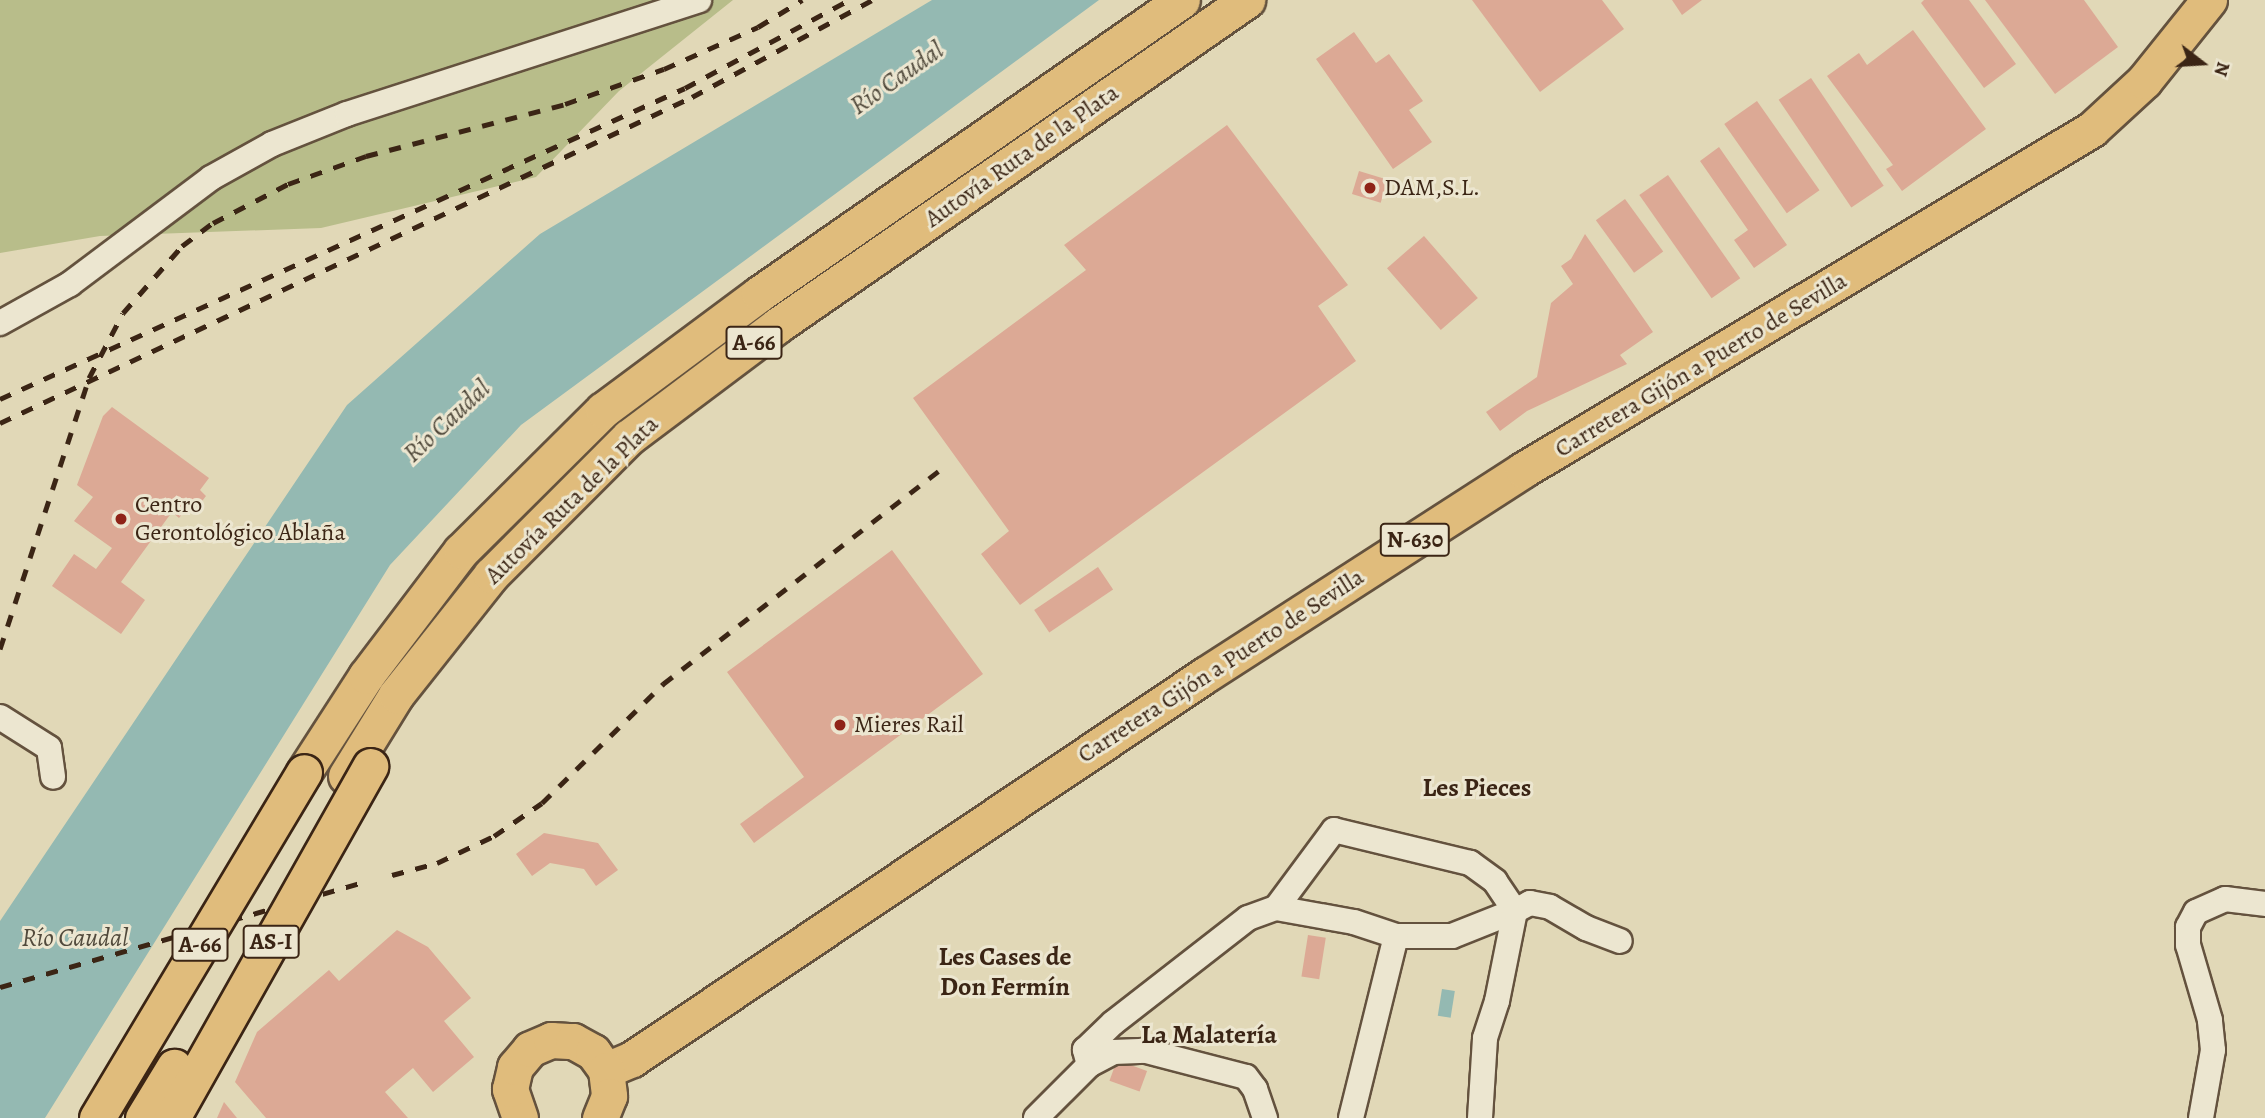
<!DOCTYPE html>
<meta charset="utf-8">
<style>
body{margin:0}
#map{position:relative;width:2265px;height:1118px;overflow:hidden;background:#e1d8b7;font-family:Alegreya,serif}
div>[style]{position:absolute}
.green>*{inset:0;background:#b8bd8a}
.water>*{inset:0;background:#94b9b2;transform-origin:0 0}
.building>*{inset:0;background:#dca995;transform-origin:0 0}
.roads{filter:drop-shadow(2px 0 #64523e) drop-shadow(-2px 0 #64523e) drop-shadow(0 2px #64523e) drop-shadow(0 -2px #64523e)}
.minor>*{height:24px;margin:-12px;padding:0 12px;transform-origin:12px;border-radius:12px;background:#ece6d0}
.highway>*{height:35px;margin:-17.5px;padding:0 17.5px;transform-origin:17.5px;border-radius:17.5px;background:#e0bc7c}
.rail>*{height:5px;margin-top:-2.5px;transform-origin:0;background:repeating-linear-gradient(90deg,#3b2515 0 12px,transparent 0 24px)}
.bridges{filter:drop-shadow(2px 0 #3b2515) drop-shadow(-2px 0 #3b2515) drop-shadow(0 2px #3b2515) drop-shadow(0 -2px #3b2515)}
.highway-bridge>*{height:35px;margin:-17.5px;padding:0 17.5px;transform-origin:17.5px;border-radius:17.5px;background:#e0bc7c}
.dots>*{width:19px;height:19px;translate:-50% -50%;box-sizing:border-box;border:4px solid #ece6d0;border-radius:50%}
span{translate:-50% -50%;white-space:nowrap;text-align:center;line-height:1.15;-webkit-text-stroke:6px #ece6d0;paint-order:stroke}
.shield-label span{padding:2px 5px;background:#ece6d0;border:2px solid;border-radius:5px;-webkit-text-stroke-width:0}
.shield-label{font-size:23px;color:#3b2515;font-weight:700}
.street-label{font-size:24px;color:#3b2515}
.poi-label{font-size:24px;color:#3b2515}
.left{translate:0 -50%;text-align:left}
.water-label{font-size:26px;color:#514a3c;font-style:italic}
.neighbourhood-label{font-size:26px;color:#3b2515;font-weight:700}
.north{position:absolute;left:2167px;top:28px;width:70px;height:70px;-webkit-text-stroke:5px #ece6d0;paint-order:stroke;rotate:107deg;font-size:19px;font-weight:700;line-height:28px;text-align:center;color:#3b2515}
.north::after{content:'';display:block;margin:auto;width:24px;height:32px;background:#3b2515;clip-path:polygon(50% 0,100% 100%,50% 72%,0 100%)}
</style>
<div id="map">
<div class="green">
<div style="clip-path:polygon(0 0,733px 0,619px 91px,536px 177px,321px 228px,100px 236px,0 253px)"></div>
</div>
<div class="water">
<div style="clip-path:polygon(932px 0,1099px 0,521px 425px,390px 565px,45px 1118px,0 1118px,0 921px,347px 405px,540px 234px)"></div>
<div style="left:1442px;top:989px;width:13px;height:27px;rotate:9deg"></div>
</div>
<div class="building">
<div style="clip-path:polygon(1472px 0,1602px 0,1624px 29px,1540px 92px)"></div>
<div style="clip-path:polygon(1672px 0,1702px 0,1682px 15px)"></div>
<div style="clip-path:polygon(1924px 0,1969px 0,2016px 64px,1984px 88px,1921px 3px)"></div>
<div style="clip-path:polygon(1985px 0,2084px 0,2118px 47px,2055px 94px)"></div>
<div style="clip-path:polygon(1913px 30px,1986px 129px,1902px 191px,1886px 169px,1893px 165px,1827px 76px,1859px 53px,1867px 65px)"></div>
<div style="clip-path:polygon(1354px 32px,1376px 63px,1389px 54px,1423px 101px,1409px 110px,1432px 142px,1393px 169px,1316px 59px)"></div>
<div style="left:1811px;top:78px;width:130px;height:39px;rotate:56deg"></div>
<div style="left:1757px;top:101px;width:109px;height:40px;rotate:55deg"></div>
<div style="clip-path:polygon(1227px 125px,1348px 285px,1318px 306px,1356px 361px,1020px 605px,981px 554px,1009px 531px,913px 398px,1086px 270px,1064px 245px)"></div>
<div style="clip-path:polygon(1719px 147px,1787px 245px,1754px 268px,1734px 240px,1748px 230px,1700px 161px)"></div>
<div style="left:1359px;top:171px;width:30px;height:24px;rotate:17deg"></div>
<div style="left:1668px;top:175px;width:126px;height:35px;rotate:55deg"></div>
<div style="left:1625px;top:199px;width:65px;height:36px;rotate:54deg"></div>
<div style="clip-path:polygon(1585px 234px,1653px 332px,1620px 355px,1627px 364px,1527px 411px,1500px 431px,1486px 412px,1537px 377px,1551px 303px,1573px 284px,1561px 266px,1571px 259px)"></div>
<div style="left:1424px;top:236px;width:82px;height:49px;rotate:49deg"></div>
<div style="clip-path:polygon(112px 407px,209px 478px,200px 490px,206px 496px,196px 509px,190px 504px,179px 518px,172px 512px,121px 582px,145px 600px,121px 634px,52px 586px,74px 554px,96px 569px,112px 548px,74px 521px,93px 497px,77px 485px,103px 416px)"></div>
<div style="clip-path:polygon(892px 550px,983px 674px,754px 843px,740px 824px,804px 777px,727px 672px)"></div>
<div style="left:1098px;top:567px;width:27px;height:77px;rotate:56deg"></div>
<div style="clip-path:polygon(544px 833px,598px 843px,618px 870px,596px 886px,584px 869px,550px 863px,532px 876px,516px 854px)"></div>
<div style="clip-path:polygon(397px 930px,428px 947px,471px 998px,444px 1021px,474px 1057px,433px 1092px,413px 1068px,385px 1092px,408px 1118px,266px 1118px,235px 1082px,257px 1032px,329px 970px,339px 981px)"></div>
<div style="left:1308px;top:935px;width:18px;height:42px;rotate:9deg"></div>
<div style="left:1117px;top:1060px;width:32px;height:22px;rotate:20deg"></div>
<div style="clip-path:polygon(224px 1102px,237px 1118px,217px 1118px)"></div>
</div>
<div class="roads">
<div class="minor">
<div style="left:0;top:323px;width:80px;rotate:-29.1deg"></div>
<div style="left:70px;top:284px;width:176px;rotate:-36.9deg"></div>
<div style="left:211px;top:178px;width:70px;rotate:-29.1deg"></div>
<div style="left:272px;top:144px;width:81px;rotate:-21.8deg"></div>
<div style="left:347px;top:114px;width:370px;rotate:-17.9deg"></div>
<div style="left:0;top:717px;width:58px;rotate:32.3deg"></div>
<div style="left:49px;top:748px;width:29px;rotate:82deg"></div>
<div style="left:1089px;top:1065px;width:16px;rotate:-105deg"></div>
<div style="left:1085px;top:1050px;width:39px;rotate:-44deg"></div>
<div style="left:1113px;top:1023px;width:171px;rotate:-37.9deg"></div>
<div style="left:1248px;top:918px;width:30px;rotate:-20deg"></div>
<div style="left:1276px;top:908px;width:79px;rotate:10.2deg"></div>
<div style="left:1354px;top:922px;width:44px;rotate:18.4deg"></div>
<div style="left:1396px;top:936px;width:56px"></div>
<div style="left:1452px;top:936px;width:68px;rotate:-21.6deg"></div>
<div style="left:1515px;top:911px;width:36px;rotate:-124deg"></div>
<div style="left:1495px;top:881px;width:31px;rotate:-144deg"></div>
<div style="left:1470px;top:863px;width:140px;rotate:-166.4deg"></div>
<div style="left:1334px;top:830px;width:97px;rotate:126.6deg"></div>
<div style="left:1036px;top:1118px;width:75px;rotate:-45deg"></div>
<div style="left:1089px;top:1065px;width:27px;rotate:-28deg"></div>
<div style="left:1113px;top:1052px;width:33px;rotate:-2deg"></div>
<div style="left:1146px;top:1051px;width:103px;rotate:14.6deg"></div>
<div style="left:1246px;top:1077px;width:15px;rotate:53deg"></div>
<div style="left:1255px;top:1089px;width:31px;rotate:71deg"></div>
<div style="left:1351px;top:1118px;width:187px;rotate:-76.1deg"></div>
<div style="left:1480px;top:1118px;width:80px;rotate:-86.4deg"></div>
<div style="left:1485px;top:1038px;width:39px;rotate:-72deg"></div>
<div style="left:1497px;top:1001px;width:92px;rotate:-78.7deg"></div>
<div style="left:1515px;top:911px;width:17px;rotate:-28deg"></div>
<div style="left:1530px;top:903px;width:20px;rotate:11deg"></div>
<div style="left:1550px;top:907px;width:42px;rotate:30.3deg"></div>
<div style="left:1586px;top:928px;width:36px;rotate:21deg"></div>
<div style="left:2201px;top:1118px;width:69px;rotate:-80deg"></div>
<div style="left:2213px;top:1050px;width:30px;rotate:-96deg"></div>
<div style="left:2210px;top:1020px;width:78px;rotate:-106.3deg"></div>
<div style="left:2188px;top:945px;width:18px;rotate:-90deg"></div>
<div style="left:2188px;top:927px;width:17px;rotate:-62deg"></div>
<div style="left:2196px;top:912px;width:32px;rotate:-24deg"></div>
<div style="left:2225px;top:899px;width:40px;rotate:7.1deg"></div>
</div>
<div class="highway">
<div style="left:304px;top:772px;width:114px;rotate:-57.1deg"></div>
<div style="left:366px;top:676px;width:157px;rotate:-52.8deg"></div>
<div style="left:461px;top:551px;width:200px;rotate:-44.8deg"></div>
<div style="left:603px;top:410px;width:194px;rotate:-36.6deg"></div>
<div style="left:759px;top:294px;width:515px;rotate:-34.8deg"></div>
<div style="left:346px;top:776px;width:95px;rotate:-58.3deg"></div>
<div style="left:396px;top:695px;width:153px;rotate:-51.6deg"></div>
<div style="left:491px;top:575px;width:195px;rotate:-45deg"></div>
<div style="left:629px;top:437px;width:186px;rotate:-36.9deg"></div>
<div style="left:778px;top:325px;width:571px;rotate:-34.72deg"></div>
<div style="left:606px;top:1070px;width:28px;rotate:-23deg"></div>
<div style="left:632px;top:1059px;width:690px;rotate:-33.83deg"></div>
<div style="left:1205px;top:675px;width:378px;rotate:-32.8deg"></div>
<div style="left:1523px;top:470px;width:663px;rotate:-30.93deg"></div>
<div style="left:2092px;top:129px;width:71px;rotate:-42.7deg"></div>
<div style="left:2144px;top:81px;width:104px;rotate:-51.3deg"></div>
<div style="left:520px;top:1118px;width:31px;rotate:-109deg"></div>
<div style="left:510px;top:1089px;width:23px;rotate:-77deg"></div>
<div style="left:515px;top:1067px;width:23px;rotate:-50deg"></div>
<div style="left:530px;top:1049px;width:23px;rotate:-23deg"></div>
<div style="left:551px;top:1040px;width:22px;rotate:3deg"></div>
<div style="left:573px;top:1041px;width:23px;rotate:29deg"></div>
<div style="left:593px;top:1052px;width:22px;rotate:54deg"></div>
<div style="left:606px;top:1070px;width:26px;rotate:83deg"></div>
<div style="left:609px;top:1096px;width:24px;rotate:112deg"></div>
</div>
</div>
<div class="rail">
<div style="left:0;top:399px;width:752px;rotate:-24.42deg"></div>
<div style="left:685px;top:88px;width:186px;rotate:-28.2deg"></div>
<div style="left:0;top:423px;width:765px;rotate:-25.23deg"></div>
<div style="left:692px;top:97px;width:204px;rotate:-28.3deg"></div>
<div style="left:0;top:649px;width:285px;rotate:-71.8deg"></div>
<div style="left:89px;top:378px;width:73px;rotate:-62.4deg"></div>
<div style="left:123px;top:313px;width:89px;rotate:-48.6deg"></div>
<div style="left:182px;top:246px;width:39px;rotate:-37deg"></div>
<div style="left:213px;top:223px;width:85px;rotate:-27.5deg"></div>
<div style="left:288px;top:184px;width:83px;rotate:-19.7deg"></div>
<div style="left:366px;top:156px;width:206px;rotate:-14.6deg"></div>
<div style="left:565px;top:104px;width:105px;rotate:-19.5deg"></div>
<div style="left:664px;top:69px;width:103px;rotate:-24.1deg"></div>
<div style="left:758px;top:27px;width:52px;rotate:-31.5deg"></div>
<div style="left:392px;top:875px;width:47px;rotate:-14.9deg"></div>
<div style="left:437px;top:863px;width:63px;rotate:-25.3deg"></div>
<div style="left:494px;top:836px;width:58px;rotate:-34.5deg"></div>
<div style="left:542px;top:803px;width:170px;rotate:-44.5deg"></div>
<div style="left:663px;top:684px;width:353px;rotate:-37.7deg"></div>
<div style="left:0;top:987px;width:378px;rotate:-16.1deg"></div>
</div>
<div class="bridges">
<div class="highway-bridge">
<div style="left:97px;top:1118px;width:403px;rotate:-59.1deg"></div>
<div style="left:143px;top:1118px;width:60px;rotate:-58.7deg"></div>
<div style="left:172px;top:1118px;width:404px;rotate:-60.6deg"></div>
</div>
</div>
<div class="dots">
<div style="left:1370px;top:188px;background:#8f2418"></div>
<div style="left:121px;top:519px;background:#8f2418"></div>
<div style="left:840px;top:725px;background:#8f2418"></div>
</div>
<div class="shield-label">
<span style="left:754px;top:343px">A-66</span>
<span style="left:1415px;top:540px">N-630</span>
<span style="left:271px;top:942px">AS-I</span>
<span style="left:200px;top:945px">A-66</span>
</div>
<div class="street-label">
<span style="left:1022px;top:156px;rotate:-35deg">Autovía Ruta de la Plata</span>
<span style="left:1701px;top:365px;rotate:-31deg">Carretera Gijón a Puerto de Sevilla</span>
<span style="left:572px;top:500px;rotate:-44deg">Autovía Ruta de la Plata</span>
<span style="left:1221px;top:666px;rotate:-33deg">Carretera Gijón a Puerto de Sevilla</span>
</div>
<div class="poi-label">
<span class="left" style="left:1384px;top:188px">DAM,S.L.</span>
<span class="left" style="left:135px;top:519px">Centro<br>Gerontológico Ablaña</span>
<span class="left" style="left:854px;top:725px">Mieres Rail</span>
</div>
<div class="water-label">
<span style="left:897px;top:78px;rotate:-35deg">Río Caudal</span>
<span style="left:447px;top:421px;rotate:-43deg">Río Caudal</span>
<span style="left:75px;top:938px">Río Caudal</span>
</div>
<div class="neighbourhood-label">
<span style="left:1477px;top:788px">Les Pieces</span>
<span style="left:1005px;top:972px">Les Cases de<br>Don Fermín</span>
<span style="left:1209px;top:1035px">La Malatería</span>
</div>
<div class="north">N</div>
</div>
